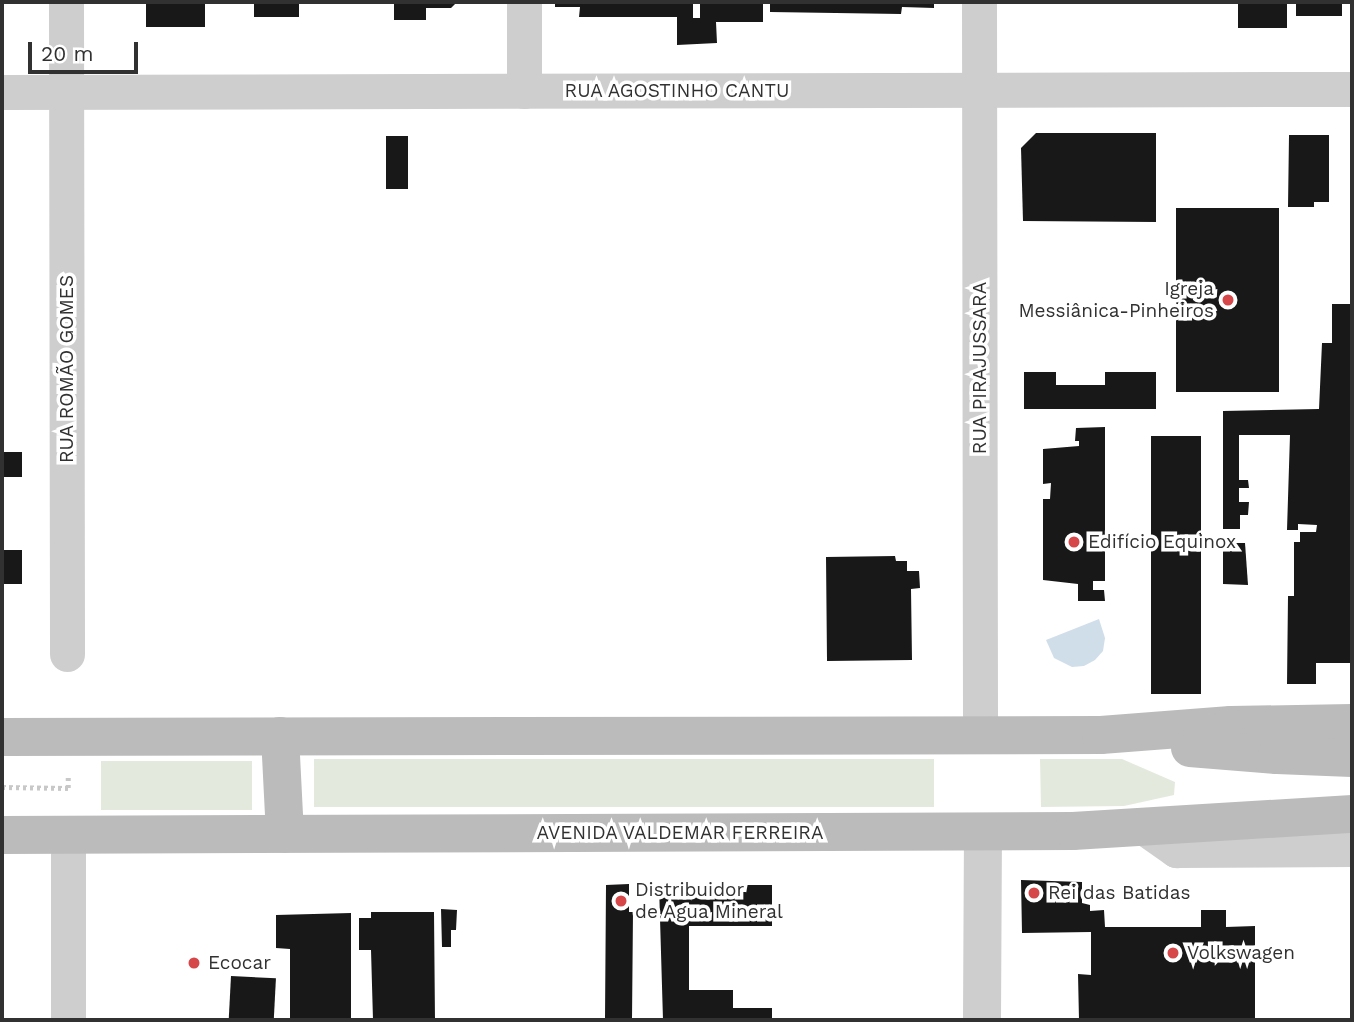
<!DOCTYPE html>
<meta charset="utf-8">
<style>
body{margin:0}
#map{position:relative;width:1354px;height:1022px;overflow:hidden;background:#fff;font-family:"Work Sans",sans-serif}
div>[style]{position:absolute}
.green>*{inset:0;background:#e4e9de;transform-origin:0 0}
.water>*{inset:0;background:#d0deea}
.building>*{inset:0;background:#181818;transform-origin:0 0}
.path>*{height:4.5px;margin-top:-2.25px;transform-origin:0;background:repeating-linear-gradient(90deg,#c8c8c8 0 3.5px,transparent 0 7px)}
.minor>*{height:35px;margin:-17.5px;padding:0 17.5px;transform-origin:17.5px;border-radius:17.5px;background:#cecece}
.tertiary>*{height:38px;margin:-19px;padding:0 19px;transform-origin:19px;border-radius:19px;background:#cecece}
.secondary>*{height:38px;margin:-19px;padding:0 19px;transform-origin:19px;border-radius:19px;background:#bbb}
.dots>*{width:19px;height:19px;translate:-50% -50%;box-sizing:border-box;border:4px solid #fff;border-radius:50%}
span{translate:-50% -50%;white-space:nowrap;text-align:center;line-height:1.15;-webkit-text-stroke:7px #fff;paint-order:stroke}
.street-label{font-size:19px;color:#313131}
.poi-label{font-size:19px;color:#313131}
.right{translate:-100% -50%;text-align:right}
.left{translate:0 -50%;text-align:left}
.frame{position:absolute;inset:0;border:4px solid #313131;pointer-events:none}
.scale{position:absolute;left:28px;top:42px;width:110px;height:32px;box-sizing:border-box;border:4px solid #313131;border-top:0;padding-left:9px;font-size:21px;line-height:24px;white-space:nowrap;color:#313131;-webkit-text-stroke:5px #fff;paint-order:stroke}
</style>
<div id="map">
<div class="green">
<div style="left:934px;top:759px;width:48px;height:620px;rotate:90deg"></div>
<div style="clip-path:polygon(1040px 759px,1122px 759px,1175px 782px,1174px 795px,1124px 806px,1041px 807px)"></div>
<div style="left:101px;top:761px;width:151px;height:49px"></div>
</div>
<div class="water">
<div style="clip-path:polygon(1099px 619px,1105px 638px,1103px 651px,1095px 660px,1084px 666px,1072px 667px,1054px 658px,1046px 640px)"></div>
</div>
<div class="building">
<div style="left:146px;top:2px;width:59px;height:25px"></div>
<div style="left:254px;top:2px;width:45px;height:15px"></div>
<div style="clip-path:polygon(394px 2px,457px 2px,451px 8px,426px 8px,426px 20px,394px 20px)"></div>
<div style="clip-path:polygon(555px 2px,693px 2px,693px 18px,700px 18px,700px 2px,763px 2px,763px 22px,716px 22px,717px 43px,677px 45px,677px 17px,579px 17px,580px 7px,555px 7px)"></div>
<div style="clip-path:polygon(770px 2px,934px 2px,934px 8px,902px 7px,901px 14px,770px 12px)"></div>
<div style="left:1238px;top:2px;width:49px;height:26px"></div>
<div style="left:1296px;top:2px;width:46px;height:14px"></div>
<div style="clip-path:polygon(1036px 133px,1156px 133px,1156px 222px,1023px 221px,1021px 148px)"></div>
<div style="clip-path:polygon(1289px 135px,1329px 135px,1329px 202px,1314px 202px,1314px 207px,1288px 207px)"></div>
<div style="left:386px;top:136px;width:22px;height:53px"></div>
<div style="left:1176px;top:208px;width:103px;height:184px"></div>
<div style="clip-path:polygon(1332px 304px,1352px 304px,1352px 663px,1316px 663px,1316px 684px,1287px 684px,1288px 596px,1294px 596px,1294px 542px,1300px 542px,1300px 532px,1316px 532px,1317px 525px,1298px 524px,1298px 530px,1287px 530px,1290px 435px,1239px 435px,1239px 480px,1248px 480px,1249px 488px,1239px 488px,1239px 502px,1249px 502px,1248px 515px,1240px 515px,1240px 529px,1223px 529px,1223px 411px,1319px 409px,1322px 343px,1332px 343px)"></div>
<div style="clip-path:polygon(1024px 372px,1056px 372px,1056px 385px,1105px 385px,1105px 372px,1156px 372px,1156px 409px,1024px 409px)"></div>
<div style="clip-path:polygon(1105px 427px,1105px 581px,1093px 581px,1093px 590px,1104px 590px,1105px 601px,1078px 601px,1078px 584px,1043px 580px,1043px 499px,1050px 499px,1051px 483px,1043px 484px,1043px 449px,1079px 446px,1079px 441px,1075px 441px,1076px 428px)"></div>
<div style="left:1151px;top:436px;width:50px;height:258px"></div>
<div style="left:2px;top:452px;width:20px;height:25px"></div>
<div style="clip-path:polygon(1223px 543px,1245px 543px,1248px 585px,1223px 584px)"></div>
<div style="left:2px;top:550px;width:20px;height:34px"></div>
<div style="clip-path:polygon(895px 556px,896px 561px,907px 561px,907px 571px,919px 571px,920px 588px,911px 589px,912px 660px,827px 661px,826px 557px)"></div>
<div style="clip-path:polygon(1021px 880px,1082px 882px,1082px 903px,1090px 905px,1090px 911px,1104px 910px,1105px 927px,1201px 927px,1201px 910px,1226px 910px,1226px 927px,1255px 926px,1255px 1020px,1079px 1020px,1078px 974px,1091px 975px,1091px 932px,1022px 933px)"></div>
<div style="clip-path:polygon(629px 884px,629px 912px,633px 912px,632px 1020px,605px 1020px,606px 885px)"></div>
<div style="clip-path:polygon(659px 885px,772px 885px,772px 926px,689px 926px,689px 990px,733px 990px,733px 1008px,772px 1008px,772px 1020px,663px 1020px)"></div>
<div style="clip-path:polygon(441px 909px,457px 910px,456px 930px,451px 930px,451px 947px,442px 947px)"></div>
<div style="clip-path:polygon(371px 912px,434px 912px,435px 1020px,373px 1020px,371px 950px,359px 950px,359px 918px,371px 918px)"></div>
<div style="clip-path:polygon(351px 913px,351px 1020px,290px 1020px,290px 949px,276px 948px,276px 915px)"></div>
<div style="left:231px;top:976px;width:45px;height:44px;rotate:3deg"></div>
</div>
<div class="path">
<div style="left:2px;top:787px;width:66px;rotate:0.9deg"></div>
<div style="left:68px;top:788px;width:14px;rotate:-90deg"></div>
</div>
<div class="minor">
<div style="left:66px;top:2px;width:652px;rotate:89.91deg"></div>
<div style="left:979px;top:2px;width:732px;rotate:89.92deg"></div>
<div style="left:524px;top:91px;width:89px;rotate:-90deg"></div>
<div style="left:2px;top:92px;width:1350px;rotate:-0.13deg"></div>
<div style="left:1146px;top:829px;width:37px;rotate:35deg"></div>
<div style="left:1176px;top:850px;width:176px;rotate:-0.3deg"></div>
<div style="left:68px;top:1020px;width:185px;rotate:-90deg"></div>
</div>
<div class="tertiary">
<div style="left:982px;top:1020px;width:188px;rotate:-89.7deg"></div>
</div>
<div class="secondary">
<div style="left:280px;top:736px;width:98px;rotate:87.1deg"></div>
<div style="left:2px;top:737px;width:1099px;rotate:-0.1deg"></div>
<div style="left:1101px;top:735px;width:130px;rotate:-4.4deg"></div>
<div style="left:1231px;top:725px;width:121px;rotate:-0.9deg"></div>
<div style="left:1190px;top:748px;width:87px;rotate:4.6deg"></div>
<div style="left:1277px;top:755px;width:75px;rotate:2.3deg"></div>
<div style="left:2px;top:835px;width:1071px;rotate:-0.21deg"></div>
<div style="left:1073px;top:831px;width:280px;rotate:-3.5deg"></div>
</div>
<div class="dots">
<div style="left:1228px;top:300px;background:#d54749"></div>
<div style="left:1074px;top:542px;background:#d54749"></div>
<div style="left:1034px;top:893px;background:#d54749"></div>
<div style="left:621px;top:901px;background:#d54749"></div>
<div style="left:1173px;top:953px;background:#d54749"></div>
<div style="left:194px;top:963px;background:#d54749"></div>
</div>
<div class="street-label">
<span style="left:677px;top:91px">RUA AGOSTINHO CANTU</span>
<span style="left:980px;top:368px;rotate:-90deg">RUA PIRAJUSSARA</span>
<span style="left:67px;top:369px;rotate:-90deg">RUA ROMÃO GOMES</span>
<span style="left:680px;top:833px">AVENIDA VALDEMAR FERREIRA</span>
</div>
<div class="poi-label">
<span class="right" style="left:1214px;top:300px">Igreja<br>Messiânica-Pinheiros</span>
<span class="left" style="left:1088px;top:542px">Edifício Equinox</span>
<span class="left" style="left:635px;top:901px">Distribuidor<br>de Agua Mineral</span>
<span class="left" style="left:1048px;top:893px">Rei das Batidas</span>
<span class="left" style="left:1187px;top:953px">Volkswagen</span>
<span class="left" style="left:208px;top:963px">Ecocar</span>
</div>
<div class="frame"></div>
<div class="scale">20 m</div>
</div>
